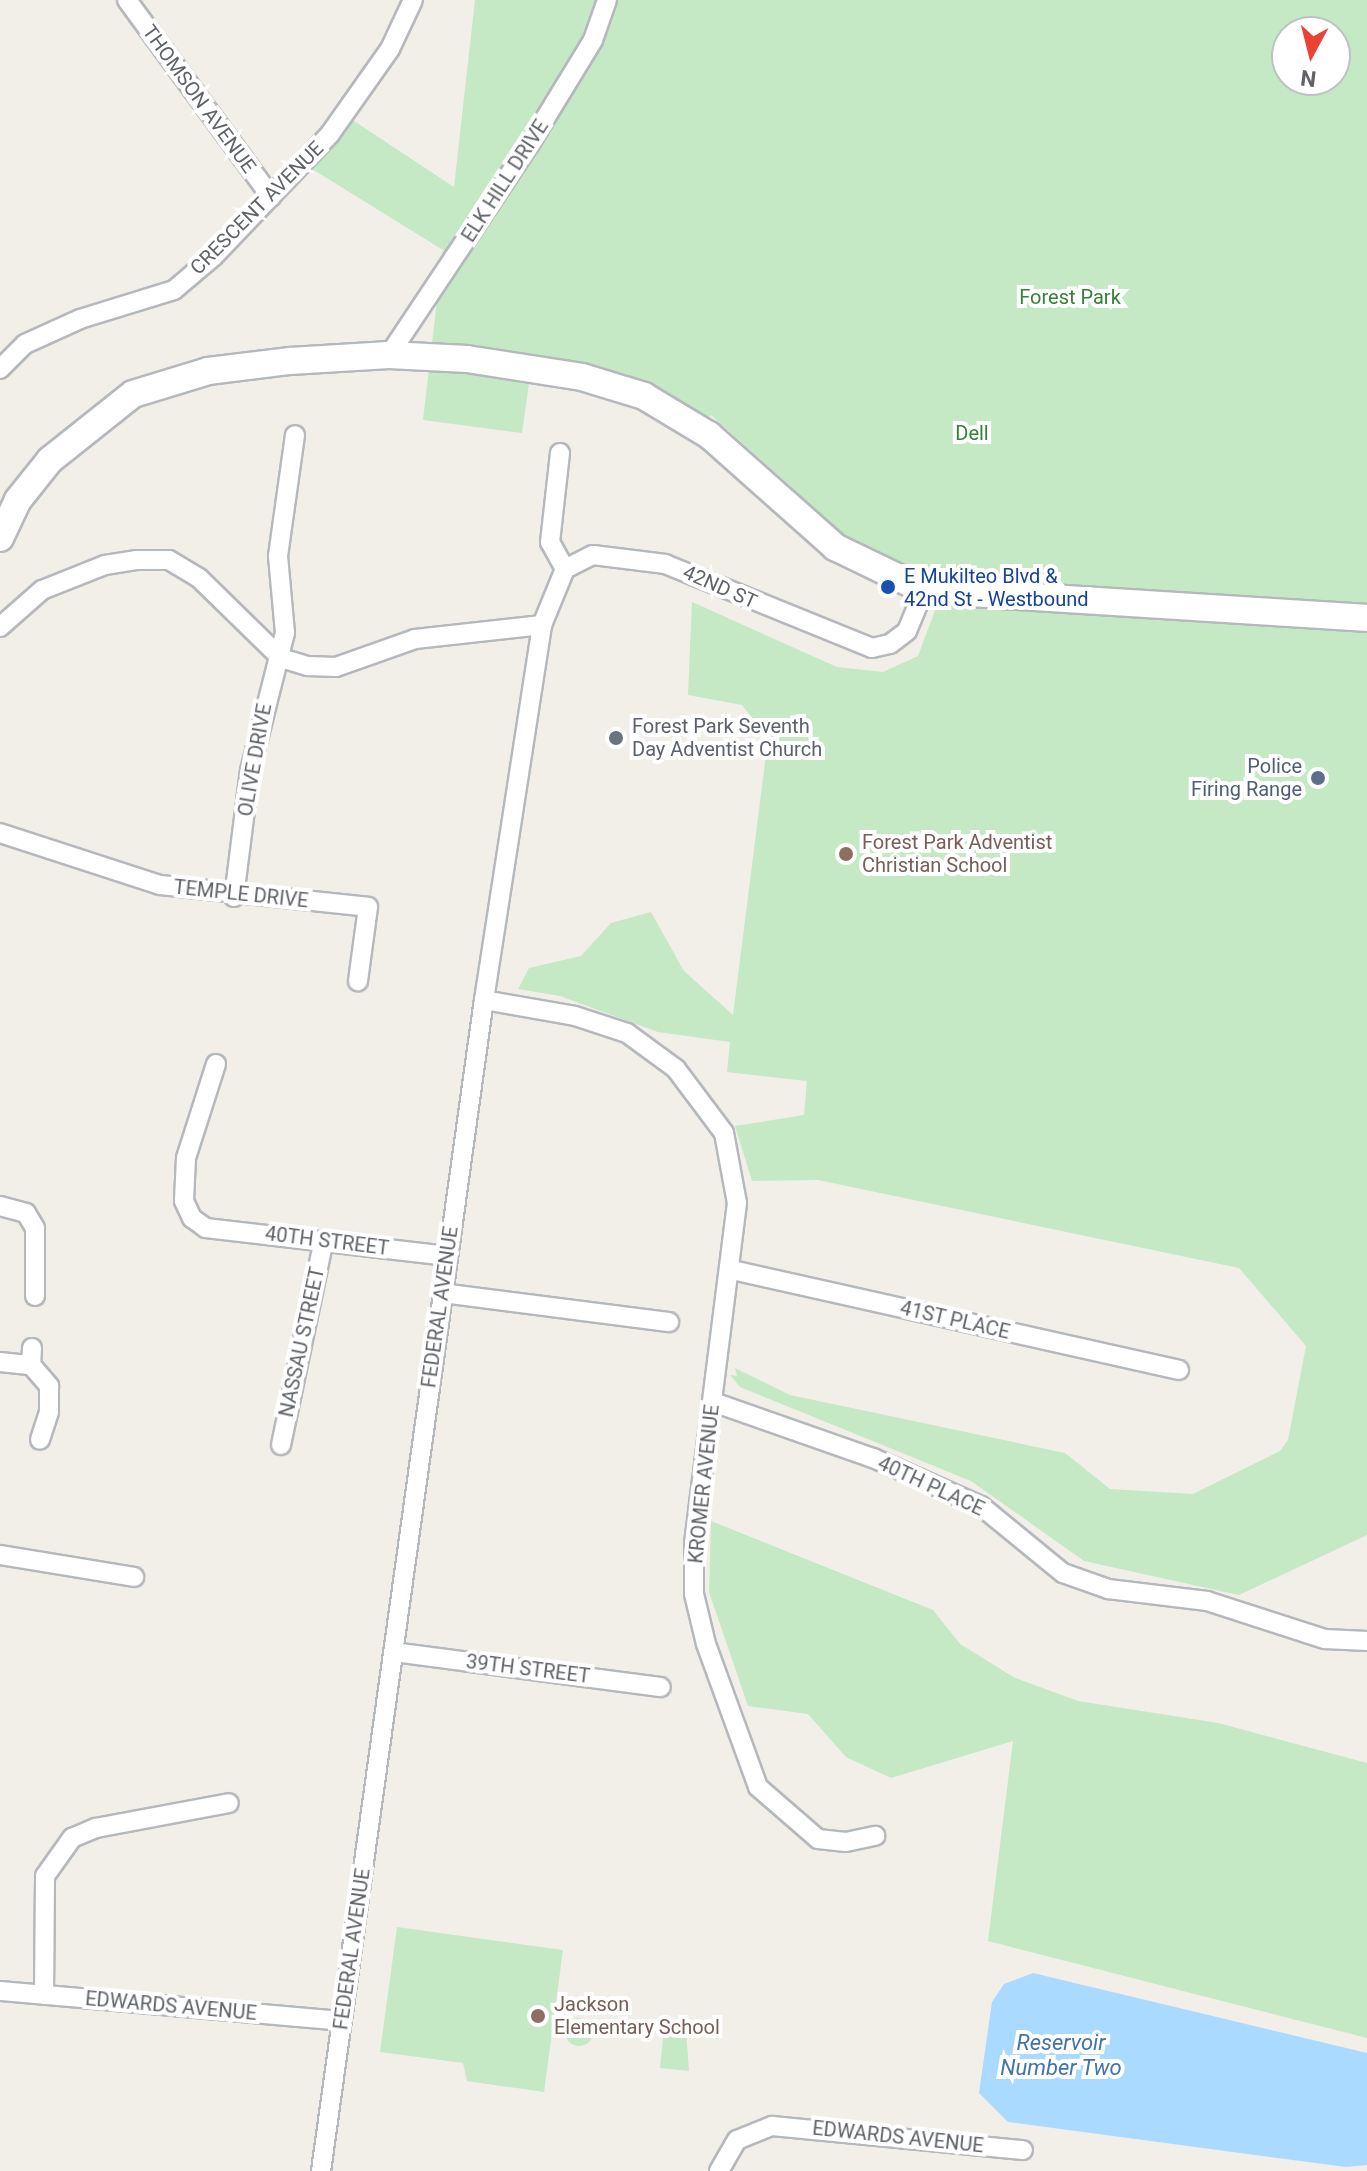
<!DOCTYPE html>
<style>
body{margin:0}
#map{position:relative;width:1367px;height:2171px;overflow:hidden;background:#f1efe8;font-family:Roboto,sans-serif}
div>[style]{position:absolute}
.green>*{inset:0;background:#c5e8c5}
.round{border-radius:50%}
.water>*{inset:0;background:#aadaff}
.roads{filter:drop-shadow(2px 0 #b5b8bc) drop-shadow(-2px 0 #b5b8bc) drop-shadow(0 2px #b5b8bc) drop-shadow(0 -2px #b5b8bc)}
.street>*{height:18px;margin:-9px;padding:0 9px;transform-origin:9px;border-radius:9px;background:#fff}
.secondary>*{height:26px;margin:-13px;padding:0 13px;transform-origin:13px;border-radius:13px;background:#fff}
.dots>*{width:22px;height:22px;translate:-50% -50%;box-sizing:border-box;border:4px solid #fff;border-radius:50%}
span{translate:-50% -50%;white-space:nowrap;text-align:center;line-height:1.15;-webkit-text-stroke:8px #fff;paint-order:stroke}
.street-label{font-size:20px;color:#5f6368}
.park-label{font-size:20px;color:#348238}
.transit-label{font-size:20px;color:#164399}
.left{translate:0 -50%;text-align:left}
.worship-label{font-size:20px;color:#5b616d}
.service-label{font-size:20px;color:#4e5e75}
.right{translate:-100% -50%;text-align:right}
.education-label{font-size:20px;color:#785e54}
.water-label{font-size:22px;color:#4174aa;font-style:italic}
.north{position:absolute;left:1271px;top:16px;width:80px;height:80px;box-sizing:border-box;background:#fff;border:2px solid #bfc1c3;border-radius:50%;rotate:187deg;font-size:22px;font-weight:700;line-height:32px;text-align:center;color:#5f6368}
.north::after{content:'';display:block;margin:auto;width:28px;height:36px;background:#ea4335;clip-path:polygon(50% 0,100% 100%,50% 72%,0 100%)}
</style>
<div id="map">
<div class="green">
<div style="clip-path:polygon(evenodd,475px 0,1367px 0,1367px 1535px,1239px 1595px,1084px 1561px,971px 1481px,740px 1387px,730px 1375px,737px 1376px,735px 1368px,790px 1395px,1065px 1453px,1110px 1489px,1193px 1494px,1280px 1451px,1288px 1440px,1306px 1346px,1239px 1268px,818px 1180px,752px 1181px,735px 1126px,804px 1115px,807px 1081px,727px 1072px,730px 1042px,658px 1032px,560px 996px,518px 989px,529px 968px,581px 956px,611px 923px,651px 912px,684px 971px,733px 1015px,768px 739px,742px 705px,688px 695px,692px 602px,837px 667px,883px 672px,918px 656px,937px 605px,936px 579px,836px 541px,797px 501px,795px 490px,711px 415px,704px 420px,625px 377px,533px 355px,522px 433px,423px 420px,443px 250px,312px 169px,351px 119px,454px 187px,475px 0,1287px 32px,1335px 32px,1335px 80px,1287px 80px,1287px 32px)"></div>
<div style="clip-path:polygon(711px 1521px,933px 1610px,960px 1644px,1015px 1678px,1078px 1701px,1218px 1723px,1367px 1763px,1367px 2038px,988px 1941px,1013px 1741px,891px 1778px,846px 1757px,808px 1714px,748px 1706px,709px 1592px)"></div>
<div style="clip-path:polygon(397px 1927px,563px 1950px,544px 2092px,467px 2081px,463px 2063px,380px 2052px)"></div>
<div class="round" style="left:565px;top:2018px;width:28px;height:28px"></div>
<div style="clip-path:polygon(664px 2029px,686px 2031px,689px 2071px,660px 2068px)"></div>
</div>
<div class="water">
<div style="clip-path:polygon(1033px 1973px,1367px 2053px,1367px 2165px,1346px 2167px,1008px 2122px,979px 2093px,992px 2002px,1004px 1984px)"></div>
</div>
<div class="roads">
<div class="street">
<div style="left:127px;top:0;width:244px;rotate:53.8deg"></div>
<div style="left:389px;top:355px;width:252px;rotate:-56.3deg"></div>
<div style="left:529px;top:145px;width:123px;rotate:-58.6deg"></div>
<div style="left:593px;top:40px;width:42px;rotate:-70.7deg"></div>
<div style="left:0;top:369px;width:35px;rotate:-45deg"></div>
<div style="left:25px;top:344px;width:60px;rotate:-24.4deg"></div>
<div style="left:80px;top:319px;width:98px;rotate:-17.1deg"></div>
<div style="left:174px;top:290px;width:52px;rotate:-40.4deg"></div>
<div style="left:214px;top:256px;width:168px;rotate:-46.4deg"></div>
<div style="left:330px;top:134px;width:104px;rotate:-54.8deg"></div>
<div style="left:390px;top:49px;width:54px;rotate:-64.9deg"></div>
<div style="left:560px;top:453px;width:90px;rotate:96.4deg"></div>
<div style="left:550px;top:542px;width:31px;rotate:61deg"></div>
<div style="left:565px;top:569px;width:31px;rotate:-27deg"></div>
<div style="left:593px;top:555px;width:73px;rotate:7.1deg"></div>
<div style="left:665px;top:564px;width:223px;rotate:22.1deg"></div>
<div style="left:872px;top:648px;width:18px;rotate:-13deg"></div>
<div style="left:890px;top:644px;width:21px;rotate:-37deg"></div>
<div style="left:907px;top:631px;width:44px;rotate:-67.5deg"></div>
<div style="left:0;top:627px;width:56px;rotate:-41.4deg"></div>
<div style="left:42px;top:590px;width:68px;rotate:-21.6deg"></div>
<div style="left:105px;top:565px;width:31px;rotate:-9deg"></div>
<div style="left:136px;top:560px;width:33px"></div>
<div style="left:169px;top:560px;width:35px;rotate:31deg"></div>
<div style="left:199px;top:578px;width:115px;rotate:44.3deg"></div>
<div style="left:281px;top:658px;width:28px;rotate:17deg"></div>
<div style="left:308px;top:666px;width:28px;rotate:2deg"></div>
<div style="left:336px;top:667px;width:84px;rotate:-19.5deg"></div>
<div style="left:415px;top:639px;width:128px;rotate:-6.3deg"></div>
<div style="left:0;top:833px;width:168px;rotate:18deg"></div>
<div style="left:160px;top:885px;width:209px;rotate:6deg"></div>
<div style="left:368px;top:907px;width:75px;rotate:97.7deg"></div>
<div style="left:234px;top:897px;width:127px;rotate:-82.8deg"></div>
<div style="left:250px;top:771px;width:142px;rotate:-75.8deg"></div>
<div style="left:285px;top:633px;width:77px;rotate:-95.2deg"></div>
<div style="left:278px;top:556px;width:122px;rotate:-82deg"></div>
<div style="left:484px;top:1000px;width:92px;rotate:10deg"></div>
<div style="left:575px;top:1016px;width:55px;rotate:18.1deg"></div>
<div style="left:627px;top:1033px;width:61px;rotate:36.3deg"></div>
<div style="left:676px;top:1069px;width:80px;rotate:53.1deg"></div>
<div style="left:724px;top:1133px;width:71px;rotate:79.5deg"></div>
<div style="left:737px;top:1203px;width:343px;rotate:97.2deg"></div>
<div style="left:694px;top:1543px;width:51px;rotate:90deg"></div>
<div style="left:694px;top:1594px;width:51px;rotate:76.5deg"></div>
<div style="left:706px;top:1644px;width:152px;rotate:70deg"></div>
<div style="left:758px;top:1787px;width:79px;rotate:40.9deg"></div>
<div style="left:818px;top:1839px;width:28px;rotate:6deg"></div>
<div style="left:846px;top:1842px;width:30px;rotate:-12deg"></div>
<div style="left:216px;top:1064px;width:99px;rotate:107.7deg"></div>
<div style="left:186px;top:1158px;width:43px;rotate:92.7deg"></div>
<div style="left:184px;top:1201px;width:19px;rotate:65deg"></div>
<div style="left:192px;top:1218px;width:17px;rotate:36deg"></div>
<div style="left:206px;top:1228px;width:243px;rotate:6.6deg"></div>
<div style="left:0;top:1206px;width:27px;rotate:15deg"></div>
<div style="left:26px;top:1213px;width:17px;rotate:59deg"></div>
<div style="left:35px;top:1228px;width:68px;rotate:90deg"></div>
<div style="left:732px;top:1270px;width:458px;rotate:12.6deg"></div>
<div style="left:442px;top:1293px;width:229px;rotate:7.3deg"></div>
<div style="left:32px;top:1348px;width:17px;rotate:93deg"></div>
<div style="left:31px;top:1365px;width:28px;rotate:49deg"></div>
<div style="left:49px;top:1386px;width:26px;rotate:90deg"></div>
<div style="left:49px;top:1412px;width:29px;rotate:108deg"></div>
<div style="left:0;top:1362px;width:31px;rotate:6deg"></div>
<div style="left:713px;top:1402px;width:170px;rotate:19.3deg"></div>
<div style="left:873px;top:1458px;width:118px;rotate:24deg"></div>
<div style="left:981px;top:1506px;width:106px;rotate:39.3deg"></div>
<div style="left:1063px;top:1573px;width:48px;rotate:19.6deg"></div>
<div style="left:1108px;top:1589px;width:100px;rotate:6.9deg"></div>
<div style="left:1207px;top:1601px;width:124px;rotate:17.9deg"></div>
<div style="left:1325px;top:1639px;width:42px;rotate:2.7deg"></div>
<div style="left:281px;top:1445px;width:209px;rotate:-78.2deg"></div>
<div style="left:0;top:1555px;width:136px;rotate:9.3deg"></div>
<div style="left:394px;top:1652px;width:269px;rotate:7.5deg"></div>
<div style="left:0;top:1991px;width:342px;rotate:5deg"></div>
<div style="left:44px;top:1995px;width:119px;rotate:-89.5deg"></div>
<div style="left:45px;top:1876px;width:47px;rotate:-54.6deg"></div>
<div style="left:72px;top:1838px;width:26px;rotate:-23deg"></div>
<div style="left:96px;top:1828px;width:135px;rotate:-10.6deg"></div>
<div style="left:321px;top:2171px;width:1182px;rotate:-82.08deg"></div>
<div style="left:484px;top:1000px;width:379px;rotate:-81.2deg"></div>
<div style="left:542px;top:625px;width:61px;rotate:-67.7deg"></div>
<div style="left:719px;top:2171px;width:36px;rotate:-60deg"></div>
<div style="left:737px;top:2140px;width:38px;rotate:-22deg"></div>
<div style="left:772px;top:2126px;width:252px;rotate:5.5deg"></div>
</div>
<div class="secondary">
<div style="left:0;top:538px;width:42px;rotate:-64.7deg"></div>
<div style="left:18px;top:500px;width:51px;rotate:-51.3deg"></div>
<div style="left:50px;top:460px;width:106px;rotate:-38.5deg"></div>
<div style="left:133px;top:394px;width:78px;rotate:-17deg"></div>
<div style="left:208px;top:371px;width:83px;rotate:-7deg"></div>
<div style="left:290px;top:361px;width:99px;rotate:-3.5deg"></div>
<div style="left:389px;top:355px;width:78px;rotate:2.9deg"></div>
<div style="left:467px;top:359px;width:116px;rotate:8.9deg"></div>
<div style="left:582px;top:377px;width:65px;rotate:17deg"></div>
<div style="left:644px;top:396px;width:76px;rotate:31deg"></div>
<div style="left:709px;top:435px;width:169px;rotate:41.6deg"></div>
<div style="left:835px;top:547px;width:99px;rotate:25.8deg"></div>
<div style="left:924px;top:590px;width:444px;rotate:3.6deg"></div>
</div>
</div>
<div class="dots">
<div style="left:888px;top:587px;background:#1a4fb4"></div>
<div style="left:616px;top:738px;background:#6b7280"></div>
<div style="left:1318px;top:778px;background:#5c6f8a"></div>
<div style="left:846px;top:854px;background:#8d6e63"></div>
<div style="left:538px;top:2016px;background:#8d6e63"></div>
</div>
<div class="street-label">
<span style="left:199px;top:99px;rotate:54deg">THOMSON AVENUE</span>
<span style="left:505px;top:181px;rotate:-57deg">ELK HILL DRIVE</span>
<span style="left:257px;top:208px;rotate:-45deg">CRESCENT AVENUE</span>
<span style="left:720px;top:587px;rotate:24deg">42ND ST</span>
<span style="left:255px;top:760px;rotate:-80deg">OLIVE DRIVE</span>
<span style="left:241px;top:894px;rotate:6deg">TEMPLE DRIVE</span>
<span style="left:327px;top:1241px;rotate:7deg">40TH STREET</span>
<span style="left:440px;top:1307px;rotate:-82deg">FEDERAL AVENUE</span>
<span style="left:955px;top:1320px;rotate:13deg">41ST PLACE</span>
<span style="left:302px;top:1342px;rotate:-78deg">NASSAU STREET</span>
<span style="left:704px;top:1484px;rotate:-84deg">KROMER AVENUE</span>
<span style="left:931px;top:1486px;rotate:25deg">40TH PLACE</span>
<span style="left:528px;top:1669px;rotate:7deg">39TH STREET</span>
<span style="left:352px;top:1949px;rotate:-82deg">FEDERAL AVENUE</span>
<span style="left:171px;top:2006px;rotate:5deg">EDWARDS AVENUE</span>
<span style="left:898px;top:2137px;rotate:6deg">EDWARDS AVENUE</span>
</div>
<div class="park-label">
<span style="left:1070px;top:297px">Forest Park</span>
<span style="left:972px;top:433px">Dell</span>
</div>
<div class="transit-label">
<span class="left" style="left:904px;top:588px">E Mukilteo Blvd &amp;<br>42nd St - Westbound</span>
</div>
<div class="worship-label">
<span class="left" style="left:632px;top:738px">Forest Park Seventh<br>Day Adventist Church</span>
</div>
<div class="service-label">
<span class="right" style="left:1302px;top:778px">Police<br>Firing Range</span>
</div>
<div class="education-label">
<span class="left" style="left:862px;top:854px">Forest Park Adventist<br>Christian School</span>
<span class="left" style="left:554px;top:2016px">Jackson<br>Elementary School</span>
</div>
<div class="water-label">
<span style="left:1061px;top:2055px">Reservoir<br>Number Two</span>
</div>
<div class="north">N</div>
</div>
